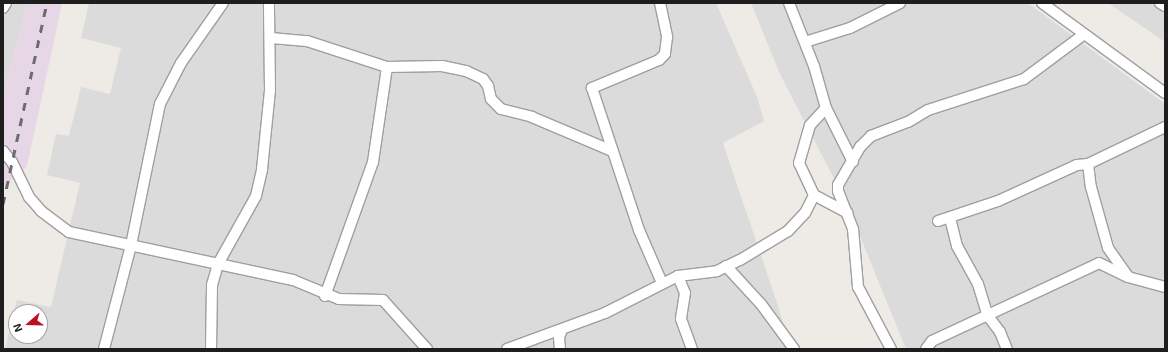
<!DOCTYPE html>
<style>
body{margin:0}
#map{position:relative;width:1168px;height:352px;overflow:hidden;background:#eeeae5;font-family:"Exo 2",sans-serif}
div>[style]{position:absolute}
.residential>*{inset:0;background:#dcdbdb}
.industrial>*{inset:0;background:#e7d7e6}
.roads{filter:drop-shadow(1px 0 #9f9f9f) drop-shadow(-1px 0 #9f9f9f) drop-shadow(0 1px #9f9f9f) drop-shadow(0 -1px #9f9f9f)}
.street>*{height:10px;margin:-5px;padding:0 5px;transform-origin:5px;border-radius:5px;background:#fff}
.rail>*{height:3px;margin-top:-1.5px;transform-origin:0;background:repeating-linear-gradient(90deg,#6c6c6c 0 8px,transparent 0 16px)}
span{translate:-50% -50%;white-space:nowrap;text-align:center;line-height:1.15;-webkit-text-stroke:3px #fff;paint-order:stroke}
.frame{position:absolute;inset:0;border:4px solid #1e1e1e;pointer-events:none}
.north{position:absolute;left:8px;top:304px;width:40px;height:40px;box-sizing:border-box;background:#fff;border:1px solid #a5a5a5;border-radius:50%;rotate:250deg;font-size:11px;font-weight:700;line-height:16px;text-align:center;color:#1e1e1e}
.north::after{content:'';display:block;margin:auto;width:14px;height:18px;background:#bd0f24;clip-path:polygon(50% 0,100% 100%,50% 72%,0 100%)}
</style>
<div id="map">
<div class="residential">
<div style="clip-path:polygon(3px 3px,28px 3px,3px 96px)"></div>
<div style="clip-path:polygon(evenodd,89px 3px,716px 3px,757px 97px,764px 121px,723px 143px,778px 306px,790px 349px,5px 349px,17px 300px,51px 307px,80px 183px,47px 175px,56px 134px,69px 136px,81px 87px,110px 94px,121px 48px,81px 38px,89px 3px,16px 312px,40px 312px,40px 336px,16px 336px,16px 312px)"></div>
<div style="clip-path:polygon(751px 3px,1028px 3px,1165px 104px,1165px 349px,906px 349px,846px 202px,780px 74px)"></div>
<div style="clip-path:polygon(1108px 3px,1165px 3px,1165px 42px)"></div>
</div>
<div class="industrial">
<div style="clip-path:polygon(28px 3px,62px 3px,27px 166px,3px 187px,3px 96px)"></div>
</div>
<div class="roads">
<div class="street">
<div style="left:660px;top:3px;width:35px;rotate:78deg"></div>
<div style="left:667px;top:37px;width:17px;rotate:97deg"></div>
<div style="left:665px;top:54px;width:8px;rotate:135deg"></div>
<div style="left:659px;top:60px;width:73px;rotate:157.3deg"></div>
<div style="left:592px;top:88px;width:150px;rotate:71.7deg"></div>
<div style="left:639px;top:230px;width:58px;rotate:66.5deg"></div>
<div style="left:789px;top:3px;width:68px;rotate:68.4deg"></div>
<div style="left:814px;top:66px;width:44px;rotate:74.1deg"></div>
<div style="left:826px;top:108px;width:60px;rotate:63.4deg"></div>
<div style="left:1042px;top:3px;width:152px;rotate:36.2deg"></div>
<div style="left:1160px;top:3px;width:6px;rotate:31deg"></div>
<div style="left:3px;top:8px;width:6px;rotate:-59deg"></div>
<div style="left:271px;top:38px;width:36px;rotate:5deg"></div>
<div style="left:307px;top:41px;width:84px;rotate:18deg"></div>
<div style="left:387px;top:67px;width:55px;rotate:-1deg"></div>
<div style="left:442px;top:66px;width:25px;rotate:12deg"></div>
<div style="left:466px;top:71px;width:19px;rotate:25deg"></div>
<div style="left:483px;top:79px;width:9px;rotate:54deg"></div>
<div style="left:488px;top:86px;width:13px;rotate:77deg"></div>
<div style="left:491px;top:99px;width:14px;rotate:45deg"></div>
<div style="left:501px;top:109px;width:32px;rotate:14deg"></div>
<div style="left:532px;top:117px;width:87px;rotate:23deg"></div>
<div style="left:805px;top:42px;width:47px;rotate:-17.3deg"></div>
<div style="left:850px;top:28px;width:56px;rotate:-26.6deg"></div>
<div style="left:826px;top:108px;width:23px;rotate:133deg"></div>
<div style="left:810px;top:125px;width:40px;rotate:106deg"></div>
<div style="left:799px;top:163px;width:35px;rotate:65deg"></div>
<div style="left:814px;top:195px;width:38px;rotate:28deg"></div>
<div style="left:3px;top:151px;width:14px;rotate:51deg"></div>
<div style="left:12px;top:162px;width:39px;rotate:64deg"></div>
<div style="left:29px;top:197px;width:18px;rotate:49deg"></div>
<div style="left:41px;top:211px;width:35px;rotate:37deg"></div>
<div style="left:69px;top:232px;width:229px;rotate:12.1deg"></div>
<div style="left:293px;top:280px;width:50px;rotate:22.4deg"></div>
<div style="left:339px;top:299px;width:44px;rotate:1.3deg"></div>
<div style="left:383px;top:300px;width:66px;rotate:48.1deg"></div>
<div style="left:1088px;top:164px;width:23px;rotate:83deg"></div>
<div style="left:1091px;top:187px;width:63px;rotate:74.4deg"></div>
<div style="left:1108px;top:248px;width:35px;rotate:55deg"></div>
<div style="left:950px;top:218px;width:29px;rotate:76deg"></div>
<div style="left:957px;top:246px;width:43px;rotate:61.1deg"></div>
<div style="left:978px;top:284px;width:34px;rotate:73deg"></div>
<div style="left:988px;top:316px;width:20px;rotate:53deg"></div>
<div style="left:1000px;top:332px;width:18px;rotate:68deg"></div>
<div style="left:938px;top:221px;width:63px;rotate:-18.4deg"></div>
<div style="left:998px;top:201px;width:87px;rotate:-24.5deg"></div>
<div style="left:1077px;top:165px;width:11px;rotate:-5deg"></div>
<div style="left:1088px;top:164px;width:85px;rotate:-25.7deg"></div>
<div style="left:726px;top:266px;width:52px;rotate:47.4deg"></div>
<div style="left:761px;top:304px;width:56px;rotate:53.7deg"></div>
<div style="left:678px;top:276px;width:18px;rotate:68deg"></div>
<div style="left:685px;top:293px;width:26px;rotate:99deg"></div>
<div style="left:681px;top:319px;width:32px;rotate:70deg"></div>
<div style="left:325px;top:296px;width:142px;rotate:-70.3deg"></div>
<div style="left:373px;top:162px;width:96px;rotate:-81.6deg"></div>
<div style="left:104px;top:349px;width:107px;rotate:-75.4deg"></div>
<div style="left:131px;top:245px;width:144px;rotate:-78.4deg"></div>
<div style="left:160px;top:104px;width:46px;rotate:-62.9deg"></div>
<div style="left:181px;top:63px;width:73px;rotate:-55deg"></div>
<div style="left:211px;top:349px;width:64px;rotate:-89.1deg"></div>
<div style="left:212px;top:285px;width:22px;rotate:-74deg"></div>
<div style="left:218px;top:264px;width:78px;rotate:-60.8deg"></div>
<div style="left:256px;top:196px;width:28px;rotate:-77deg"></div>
<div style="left:262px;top:169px;width:79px;rotate:-84.2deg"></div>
<div style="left:270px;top:90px;width:87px;rotate:-90.7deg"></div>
<div style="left:507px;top:349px;width:104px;rotate:-20.2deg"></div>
<div style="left:605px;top:313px;width:82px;rotate:-26.9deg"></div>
<div style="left:678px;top:276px;width:39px;rotate:-7deg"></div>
<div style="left:717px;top:271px;width:25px;rotate:-26deg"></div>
<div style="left:740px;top:260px;width:56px;rotate:-31.1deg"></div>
<div style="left:788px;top:231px;width:25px;rotate:-47deg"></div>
<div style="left:805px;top:213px;width:20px;rotate:-63deg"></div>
<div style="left:560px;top:349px;width:12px;rotate:-95deg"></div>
<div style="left:559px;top:337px;width:8px;rotate:-67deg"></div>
<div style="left:891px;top:349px;width:70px;rotate:-118deg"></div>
<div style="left:858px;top:287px;width:58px;rotate:-94.9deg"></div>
<div style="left:853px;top:229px;width:41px;rotate:-111.5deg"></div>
<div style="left:838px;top:191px;width:6px;rotate:-90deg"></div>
<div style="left:838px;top:185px;width:44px;rotate:-59.9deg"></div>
<div style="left:860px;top:147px;width:16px;rotate:-45deg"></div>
<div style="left:871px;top:136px;width:40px;rotate:-21deg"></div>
<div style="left:908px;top:122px;width:23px;rotate:-31deg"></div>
<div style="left:928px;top:110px;width:101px;rotate:-17.9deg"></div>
<div style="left:1024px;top:79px;width:74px;rotate:-36.7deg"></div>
<div style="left:926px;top:349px;width:10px;rotate:-53deg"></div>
<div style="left:932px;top:341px;width:184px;rotate:-25deg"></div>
<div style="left:1099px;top:263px;width:32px;rotate:26deg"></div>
<div style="left:1128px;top:277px;width:38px;rotate:15deg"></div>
</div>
</div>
<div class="rail">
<div style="left:3px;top:204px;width:206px;rotate:-77.7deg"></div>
</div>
<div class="frame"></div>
<div class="north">N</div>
</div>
